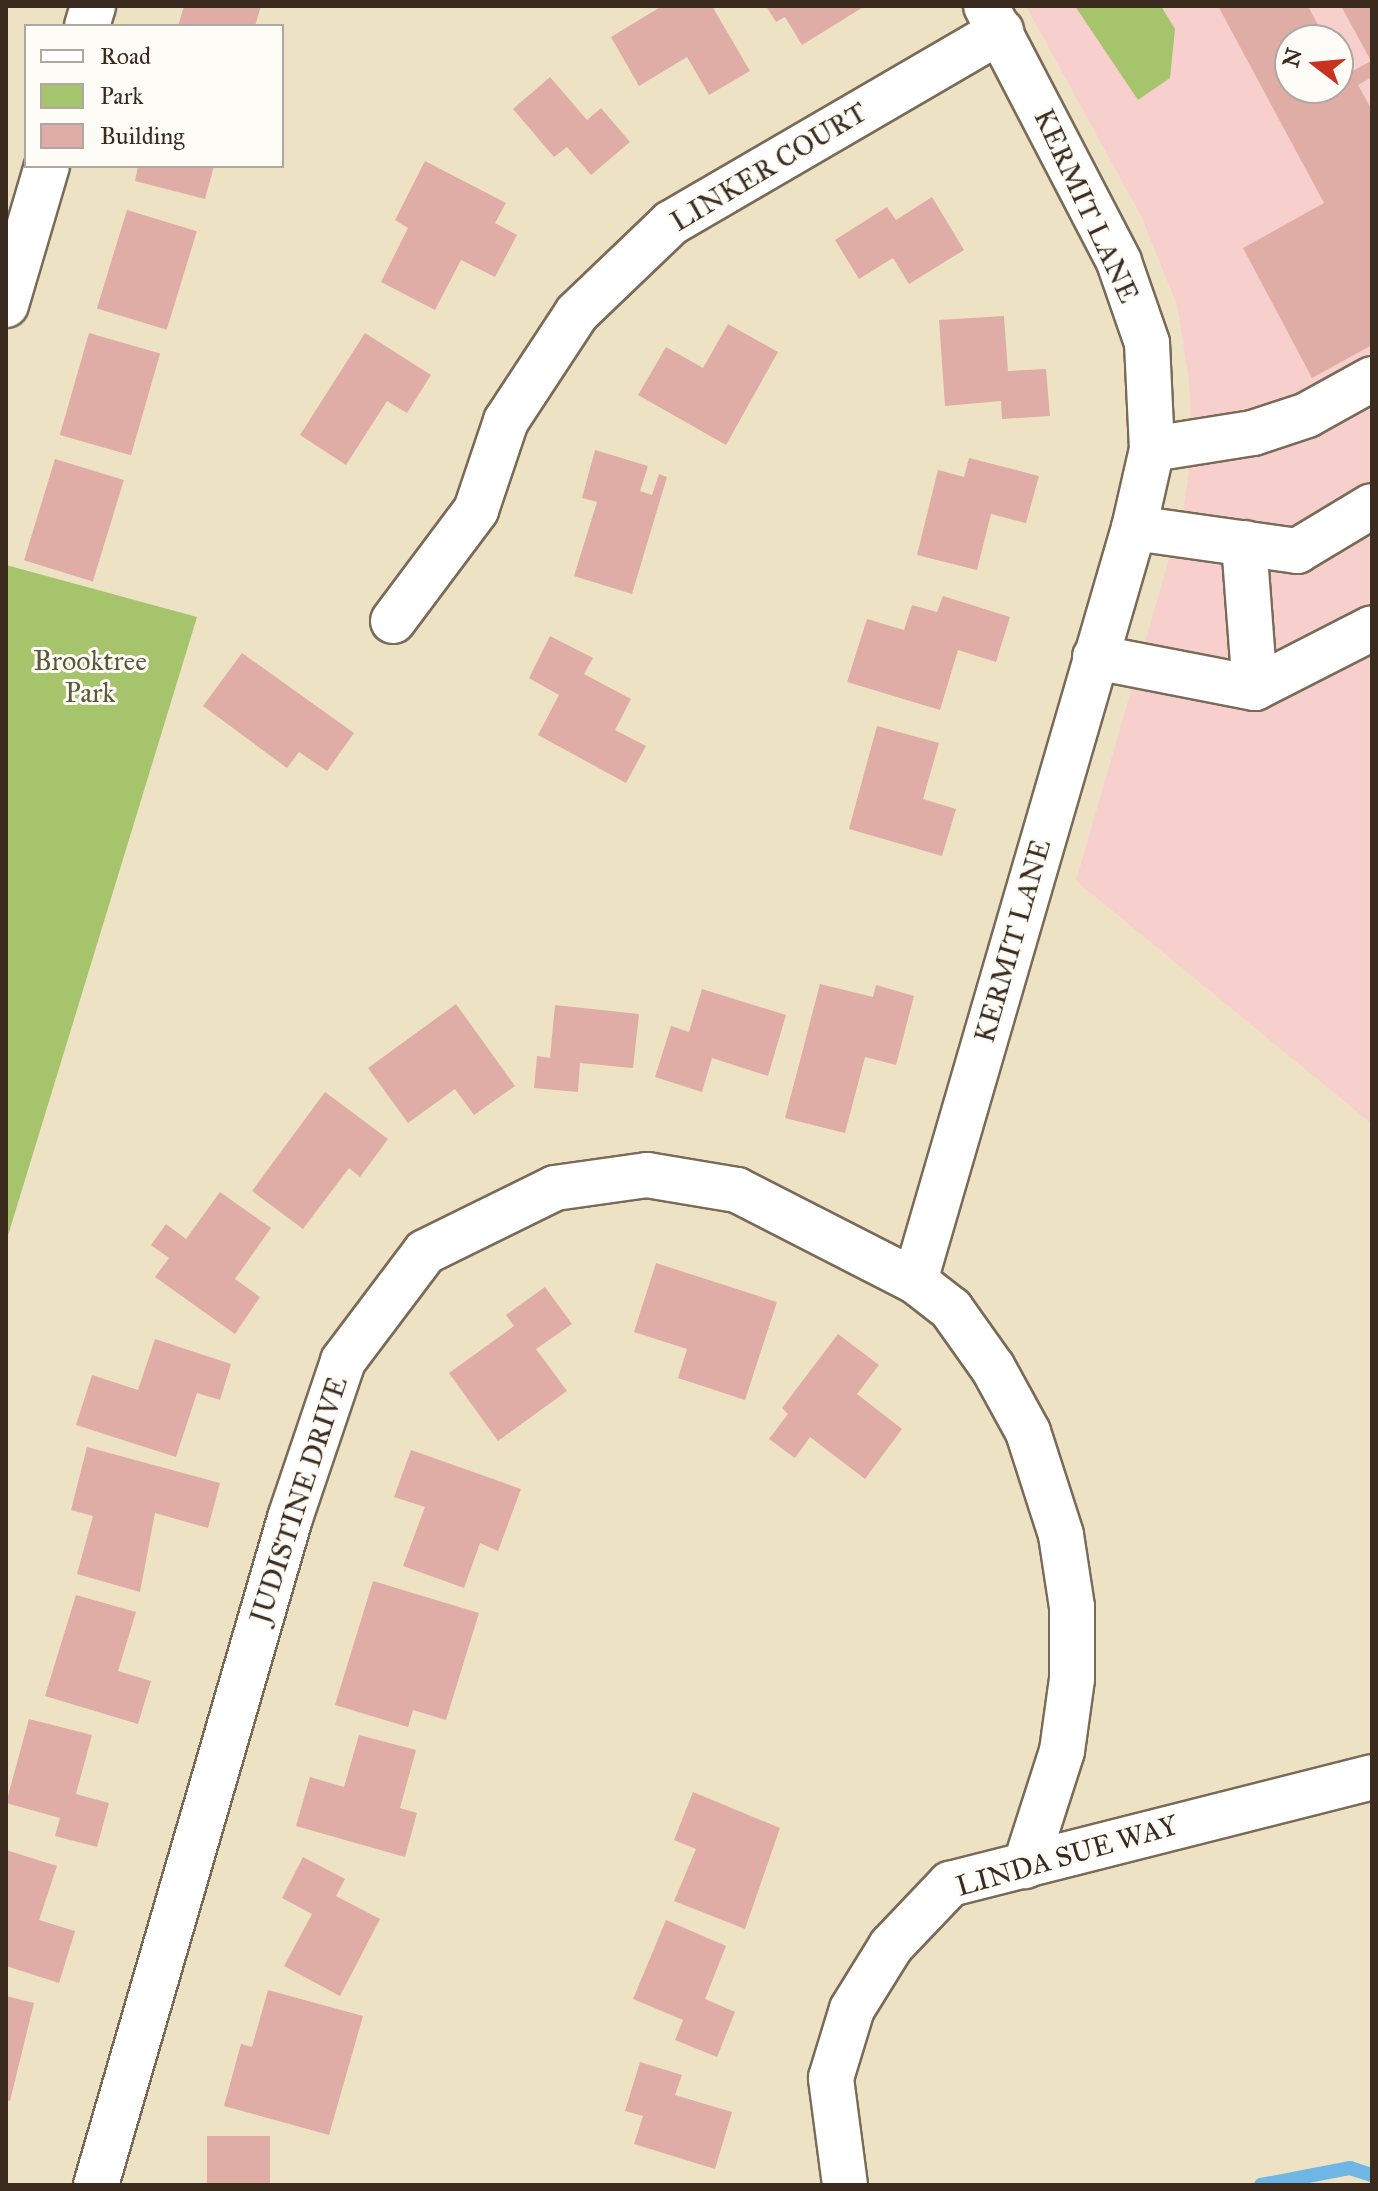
<!DOCTYPE html>
<style>
body{margin:0}
#map{position:relative;width:1378px;height:2191px;overflow:hidden;background:#eee2c4;font-family:"IM FELL Great Primer",serif}
div>[style]{position:absolute}
.built>*{inset:0;background:#f7d0ce}
.green>*{inset:0;background:#a5c46c}
.stream>*{height:14px;margin:-7px;padding:0 7px;transform-origin:7px;border-radius:7px;background:#6eb6e6}
.building>*{inset:0;background:#e0ada6;transform-origin:0 0}
.roads{filter:drop-shadow(2px 0 #7a6a58) drop-shadow(-2px 0 #7a6a58) drop-shadow(0 2px #7a6a58) drop-shadow(0 -2px #7a6a58)}
.minor>*{height:44px;margin:-22px;padding:0 22px;transform-origin:22px;border-radius:22px;background:#fff}
span{translate:-50% -50%;white-space:nowrap;text-align:center;line-height:1.15;-webkit-text-stroke:6px #fdfcf7;paint-order:stroke}
.street-label{font-size:28px;color:#3b2a1e}
.park-label{font-size:28px;color:#5b5835}
.frame{position:absolute;inset:0;border:8px solid #3b2a1e;pointer-events:none}
.legend{position:absolute;left:24px;top:24px;width:260px;height:144px;box-sizing:border-box;background:#fdfcf7;border:2px solid #afa8a0;margin:0;padding:10px 14px;list-style:none;font-size:24px;color:#3b2a1e}
.legend li{display:flex;align-items:center;gap:16px;height:40px}
.legend b{width:40px;border:2px solid #afa8a0}
.north{position:absolute;left:1274px;top:24px;width:80px;height:80px;box-sizing:border-box;background:#fdfcf7;border:2px solid #afa8a0;border-radius:50%;rotate:286deg;font-size:22px;font-weight:700;line-height:32px;text-align:center;color:#3b2a1e}
.north::after{content:'';display:block;margin:auto;width:28px;height:36px;background:#c8321e;clip-path:polygon(50% 0,100% 100%,50% 72%,0 100%)}
</style>
<div id="map">
<div class="built">
<div style="clip-path:polygon(evenodd,1026px 6px,1372px 6px,1372px 1124px,1076px 881px,1184px 507px,1192px 445px,1189px 380px,1177px 305px,1141px 216px,1026px 6px,1290px 40px,1338px 40px,1338px 88px,1290px 88px,1290px 40px)"></div>
</div>
<div class="green">
<div style="clip-path:polygon(1075px 6px,1161px 6px,1175px 29px,1170px 78px,1138px 100px)"></div>
<div style="clip-path:polygon(6px 565px,197px 617px,6px 1242px)"></div>
</div>
<div class="stream">
<div style="left:1261px;top:2185px;width:91px;rotate:-10.8deg"></div>
<div style="left:1350px;top:2168px;width:23px;rotate:18deg"></div>
</div>
<div class="building">
<div style="clip-path:polygon(184px 6px,261px 6px,255px 26px,178px 26px)"></div>
<div style="clip-path:polygon(662px 6px,712px 6px,750px 71px,709px 95px,687px 57px,639px 86px,611px 37px)"></div>
<div style="clip-path:polygon(766px 6px,865px 6px,802px 45px,785px 17px,776px 22px)"></div>
<div style="clip-path:polygon(1218px 6px,1308px 6px,1326px 40px,1290px 40px,1290px 88px,1338px 88px,1338px 62px,1345px 75px,1371px 61px,1341px 6px,1372px 6px,1372px 77px,1358px 85px,1372px 110px,1372px 345px,1312px 378px,1243px 248px,1324px 203px)"></div>
<div style="clip-path:polygon(550px 77px,587px 120px,601px 108px,630px 142px,591px 175px,567px 147px,554px 157px,513px 109px)"></div>
<div style="clip-path:polygon(425px 161px,506px 203px,495px 223px,517px 235px,495px 277px,461px 260px,435px 310px,381px 282px,408px 228px,395px 220px)"></div>
<div style="clip-path:polygon(138px 166px,214px 166px,205px 199px,135px 181px)"></div>
<div style="clip-path:polygon(932px 197px,964px 250px,909px 284px,893px 258px,859px 279px,835px 240px,887px 207px,896px 220px)"></div>
<div style="left:127px;top:210px;width:73px;height:103px;rotate:17deg"></div>
<div style="clip-path:polygon(1004px 316px,1008px 371px,1046px 369px,1050px 416px,1002px 419px,1001px 401px,945px 406px,939px 320px)"></div>
<div style="clip-path:polygon(728px 324px,778px 352px,726px 445px,638px 395px,666px 347px,703px 368px)"></div>
<div style="left:89px;top:333px;width:74px;height:106px;rotate:16deg"></div>
<div style="clip-path:polygon(365px 333px,431px 375px,407px 413px,387px 401px,346px 465px,300px 435px)"></div>
<div style="clip-path:polygon(595px 450px,648px 466px,640px 491px,652px 495px,659px 474px,667px 477px,632px 594px,574px 576px,597px 502px,582px 498px)"></div>
<div style="clip-path:polygon(969px 458px,1039px 476px,1026px 523px,991px 514px,977px 570px,917px 555px,938px 470px,964px 477px)"></div>
<div style="left:55px;top:459px;width:72px;height:106px;rotate:17deg"></div>
<div style="clip-path:polygon(943px 596px,1010px 617px,996px 662px,958px 650px,940px 710px,847px 682px,867px 619px,904px 630px,912px 605px,937px 612px)"></div>
<div style="clip-path:polygon(550px 636px,593px 658px,584px 674px,631px 699px,615px 730px,646px 746px,626px 783px,538px 735px,559px 695px,529px 678px)"></div>
<div style="clip-path:polygon(242px 653px,354px 733px,327px 771px,299px 752px,287px 768px,203px 706px)"></div>
<div style="clip-path:polygon(877px 726px,939px 743px,923px 799px,956px 809px,942px 856px,849px 829px)"></div>
<div style="clip-path:polygon(820px 984px,873px 997px,876px 985px,914px 996px,896px 1065px,865px 1057px,845px 1133px,785px 1118px)"></div>
<div style="clip-path:polygon(702px 989px,786px 1015px,768px 1076px,712px 1058px,702px 1092px,655px 1077px,671px 1026px,689px 1032px)"></div>
<div style="clip-path:polygon(456px 1004px,515px 1086px,474px 1115px,455px 1089px,408px 1123px,368px 1068px)"></div>
<div style="clip-path:polygon(555px 1005px,639px 1014px,633px 1068px,580px 1063px,578px 1092px,534px 1088px,537px 1056px,550px 1058px)"></div>
<div style="clip-path:polygon(325px 1092px,388px 1139px,360px 1177px,349px 1168px,303px 1229px,252px 1191px)"></div>
<div style="clip-path:polygon(220px 1192px,271px 1228px,235px 1279px,260px 1297px,235px 1334px,155px 1277px,169px 1258px,151px 1245px,166px 1224px,186px 1239px)"></div>
<div style="clip-path:polygon(656px 1263px,777px 1302px,745px 1400px,678px 1378px,687px 1349px,634px 1332px)"></div>
<div style="clip-path:polygon(545px 1287px,572px 1324px,536px 1349px,567px 1391px,498px 1441px,449px 1373px,514px 1326px,506px 1315px)"></div>
<div style="clip-path:polygon(838px 1334px,879px 1365px,857px 1394px,902px 1429px,865px 1479px,810px 1437px,795px 1458px,769px 1439px,788px 1414px,782px 1408px)"></div>
<div style="clip-path:polygon(155px 1339px,231px 1364px,220px 1400px,197px 1393px,176px 1457px,76px 1425px,92px 1375px,138px 1390px)"></div>
<div style="clip-path:polygon(87px 1447px,220px 1483px,208px 1528px,155px 1513px,140px 1592px,77px 1574px,93px 1516px,71px 1510px)"></div>
<div style="clip-path:polygon(411px 1450px,521px 1489px,498px 1551px,480px 1543px,464px 1588px,403px 1566px,425px 1507px,394px 1497px)"></div>
<div style="clip-path:polygon(373px 1581px,479px 1613px,446px 1720px,413px 1710px,408px 1727px,335px 1705px)"></div>
<div style="clip-path:polygon(76px 1595px,136px 1612px,118px 1671px,151px 1681px,138px 1724px,45px 1696px)"></div>
<div style="clip-path:polygon(29px 1719px,92px 1735px,76px 1794px,109px 1803px,97px 1847px,55px 1836px,60px 1818px,6px 1803px)"></div>
<div style="clip-path:polygon(359px 1735px,416px 1750px,400px 1808px,417px 1813px,405px 1857px,296px 1826px,310px 1777px,344px 1787px)"></div>
<div style="clip-path:polygon(693px 1792px,780px 1828px,745px 1929px,674px 1901px,696px 1849px,674px 1840px)"></div>
<div style="clip-path:polygon(6px 1850px,57px 1866px,39px 1920px,75px 1931px,59px 1983px,6px 1966px)"></div>
<div style="clip-path:polygon(303px 1857px,345px 1879px,336px 1896px,380px 1919px,340px 1996px,284px 1966px,312px 1914px,282px 1898px)"></div>
<div style="clip-path:polygon(666px 1920px,726px 1946px,705px 1999px,735px 2012px,717px 2057px,675px 2040px,683px 2020px,633px 1999px)"></div>
<div style="clip-path:polygon(268px 1990px,363px 2016px,329px 2135px,224px 2106px,241px 2044px,252px 2047px)"></div>
<div style="clip-path:polygon(6px 1996px,34px 2003px,10px 2101px,6px 2100px)"></div>
<div style="clip-path:polygon(640px 2062px,682px 2075px,675px 2095px,732px 2112px,715px 2169px,634px 2144px,643px 2116px,625px 2111px)"></div>
<div style="left:207px;top:2136px;width:63px;height:49px"></div>
</div>
<div class="roads">
<div class="minor">
<div style="left:986px;top:6px;width:288px;rotate:62.5deg"></div>
<div style="left:1119px;top:262px;width:86px;rotate:70.9deg"></div>
<div style="left:1147px;top:343px;width:106px;rotate:87.3deg"></div>
<div style="left:1152px;top:449px;width:81px;rotate:102.8deg"></div>
<div style="left:1134px;top:528px;width:784px;rotate:106.22deg"></div>
<div style="left:915px;top:1281px;width:46px;rotate:37.9deg"></div>
<div style="left:951px;top:1309px;width:72px;rotate:54.6deg"></div>
<div style="left:993px;top:1368px;width:73px;rotate:61.3deg"></div>
<div style="left:1028px;top:1432px;width:108px;rotate:72.2deg"></div>
<div style="left:1061px;top:1535px;width:73px;rotate:81.3deg"></div>
<div style="left:1072px;top:1607px;width:72px;rotate:90deg"></div>
<div style="left:1072px;top:1679px;width:73px;rotate:97.9deg"></div>
<div style="left:1062px;top:1751px;width:121px;rotate:107.8deg"></div>
<div style="left:87px;top:26px;width:21px;rotate:-73deg"></div>
<div style="left:6px;top:305px;width:145px;rotate:-73.6deg"></div>
<div style="left:1152px;top:449px;width:102px;rotate:-9deg"></div>
<div style="left:1253px;top:433px;width:57px;rotate:-18.4deg"></div>
<div style="left:1307px;top:415px;width:74px;rotate:-29deg"></div>
<div style="left:1134px;top:528px;width:165px;rotate:8deg"></div>
<div style="left:1297px;top:551px;width:87px;rotate:-31deg"></div>
<div style="left:1244px;top:543px;width:145px;rotate:85.7deg"></div>
<div style="left:393px;top:621px;width:139px;rotate:-53.2deg"></div>
<div style="left:476px;top:510px;width:94px;rotate:-71.4deg"></div>
<div style="left:506px;top:421px;width:129px;rotate:-56.7deg"></div>
<div style="left:577px;top:313px;width:130px;rotate:-43.8deg"></div>
<div style="left:671px;top:223px;width:382px;rotate:-30.2deg"></div>
<div style="left:1095px;top:657px;width:163px;rotate:11deg"></div>
<div style="left:1255px;top:688px;width:131px;rotate:-27.1deg"></div>
<div style="left:96px;top:2185px;width:695px;rotate:-73.78deg"></div>
<div style="left:290px;top:1518px;width:166px;rotate:-71.3deg"></div>
<div style="left:343px;top:1361px;width:136px;rotate:-53deg"></div>
<div style="left:425px;top:1252px;width:145px;rotate:-26.2deg"></div>
<div style="left:555px;top:1188px;width:93px;rotate:-8deg"></div>
<div style="left:647px;top:1175px;width:91px;rotate:9.5deg"></div>
<div style="left:737px;top:1190px;width:200px;rotate:27.1deg"></div>
<div style="left:845px;top:2185px;width:108px;rotate:-97.5deg"></div>
<div style="left:831px;top:2078px;width:72px;rotate:-73.1deg"></div>
<div style="left:852px;top:2009px;width:74px;rotate:-58.2deg"></div>
<div style="left:891px;top:1946px;width:86px;rotate:-46.4deg"></div>
<div style="left:950px;top:1884px;width:435px;rotate:-14.2deg"></div>
</div>
</div>
<div class="street-label">
<span style="left:769px;top:167px;rotate:-31deg">LINKER COURT</span>
<span style="left:1086px;top:206px;rotate:65deg">KERMIT LANE</span>
<span style="left:1013px;top:941px;rotate:-74deg">KERMIT LANE</span>
<span style="left:299px;top:1500px;rotate:-72deg">JUDISTINE DRIVE</span>
<span style="left:1067px;top:1856px;rotate:-16deg">LINDA SUE WAY</span>
</div>
<div class="park-label">
<span style="left:90px;top:677px">Brooktree<br>Park</span>
</div>
<div class="frame"></div>
<ul class="legend">
<li><b style="height:10px;background:#fff"></b>Road</li>
<li><b style="height:22px;background:#a5c46c"></b>Park</li>
<li><b style="height:22px;background:#e0ada6"></b>Building</li>
</ul>
<div class="north">N</div>
</div>
